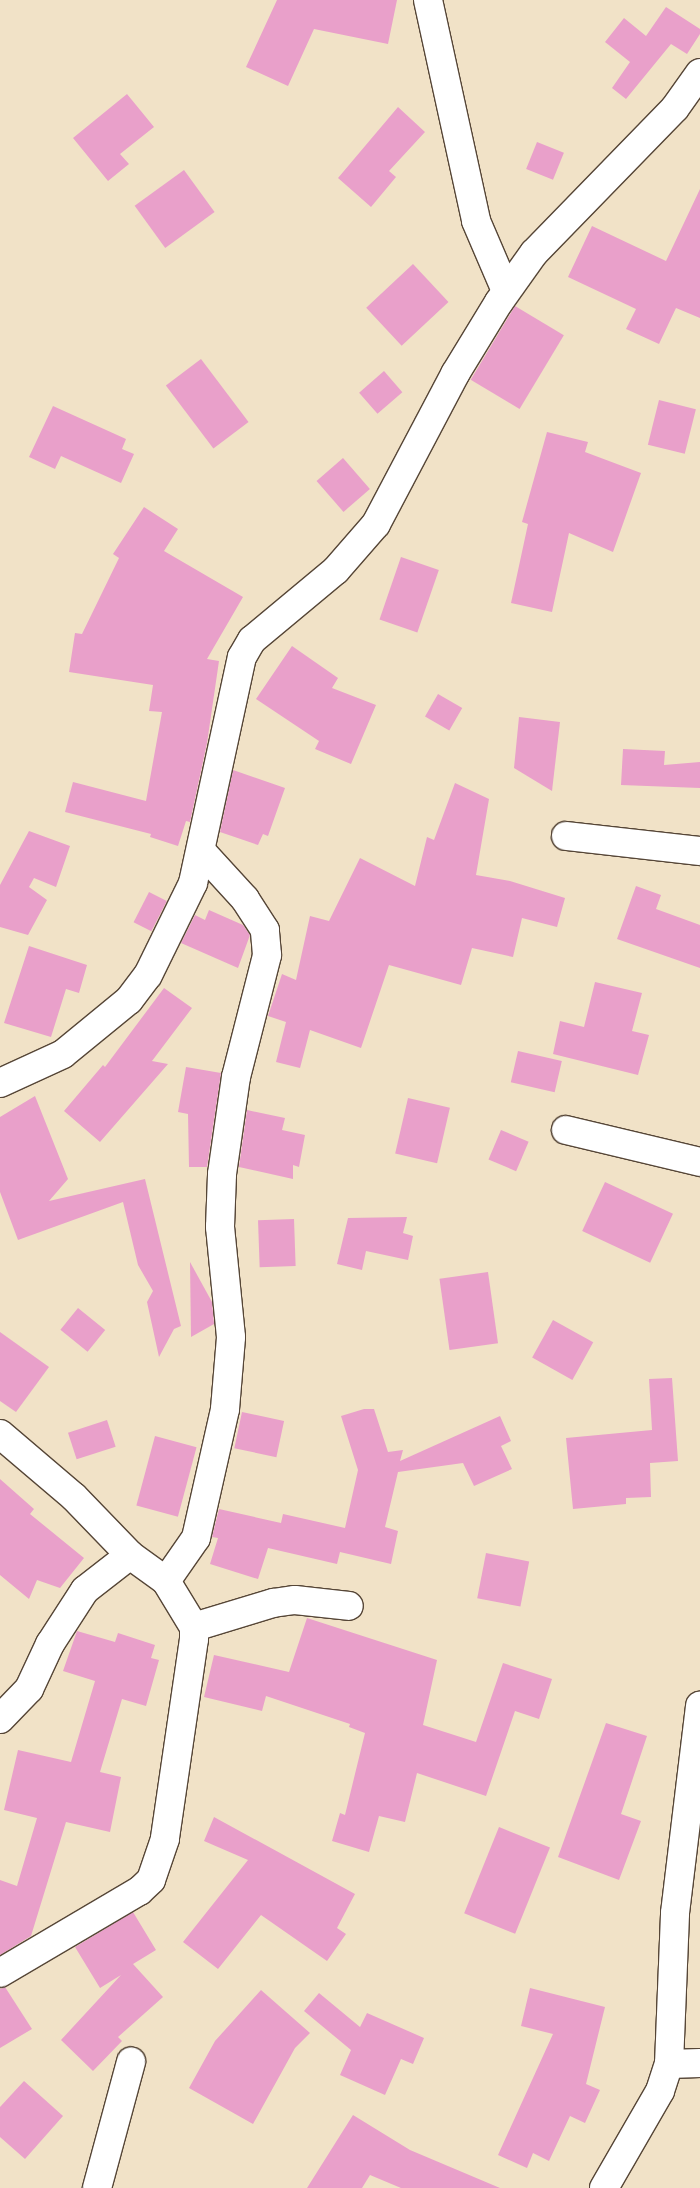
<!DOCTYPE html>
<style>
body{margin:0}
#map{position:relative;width:700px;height:2188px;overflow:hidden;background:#f1e2c7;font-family:"IM FELL English",serif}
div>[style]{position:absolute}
.building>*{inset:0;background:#e9a0ca;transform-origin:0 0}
.roads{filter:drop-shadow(1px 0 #564637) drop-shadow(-1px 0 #564637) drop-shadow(0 1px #564637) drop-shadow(0 -1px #564637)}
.minor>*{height:28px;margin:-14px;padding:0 14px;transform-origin:14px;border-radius:14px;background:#fff}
span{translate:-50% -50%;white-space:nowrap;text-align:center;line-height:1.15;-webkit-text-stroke:4px #f7f3e8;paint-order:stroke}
</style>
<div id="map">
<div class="building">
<div style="clip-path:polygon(277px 0,397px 0,388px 44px,314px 29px,288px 86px,246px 67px)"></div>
<div style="clip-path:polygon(666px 7px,700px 29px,700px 34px,687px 54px,671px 44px,626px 99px,612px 88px,630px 62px,605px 42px,624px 18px,646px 36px)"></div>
<div style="clip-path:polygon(127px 94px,154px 127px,120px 154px,129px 164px,108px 181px,73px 138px)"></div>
<div style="clip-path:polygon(398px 107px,425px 132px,389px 171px,396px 177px,371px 207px,338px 178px)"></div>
<div style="left:537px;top:142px;width:29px;height:29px;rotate:22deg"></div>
<div style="left:184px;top:170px;width:52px;height:61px;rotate:54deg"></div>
<div style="clip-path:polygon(700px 189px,700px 318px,676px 308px,659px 344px,626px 329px,636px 309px,568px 277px,592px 226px,666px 261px)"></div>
<div style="left:413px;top:264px;width:52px;height:64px;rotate:47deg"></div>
<div style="left:515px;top:306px;width:57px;height:86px;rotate:31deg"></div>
<div style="left:201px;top:359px;width:79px;height:44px;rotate:53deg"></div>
<div style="left:384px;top:371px;width:28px;height:33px;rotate:49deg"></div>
<div style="left:659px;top:400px;width:38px;height:46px;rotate:14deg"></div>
<div style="clip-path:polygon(53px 406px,126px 439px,122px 449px,134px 454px,121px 483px,61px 456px,55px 469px,29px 457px)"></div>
<div style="clip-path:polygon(547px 432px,588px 442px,585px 452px,641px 473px,613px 552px,569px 533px,552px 612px,511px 603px,528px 524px,522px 522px)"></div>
<div style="left:343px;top:458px;width:41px;height:35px;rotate:49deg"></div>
<div style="clip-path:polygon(144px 507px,178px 529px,164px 551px,243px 597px,207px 659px,219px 661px,207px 743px,190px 822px,186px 821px,178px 846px,150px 837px,151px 834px,65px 812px,73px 782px,146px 801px,162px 712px,149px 711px,153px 685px,69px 672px,75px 633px,82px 634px,119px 558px,113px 554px)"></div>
<div style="left:401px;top:557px;width:40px;height:66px;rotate:19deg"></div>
<div style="clip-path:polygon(292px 646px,338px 678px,332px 688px,376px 705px,351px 764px,315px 749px,319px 741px,256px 699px)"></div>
<div style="left:438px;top:694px;width:28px;height:26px;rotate:30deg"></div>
<div style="clip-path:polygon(519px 717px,560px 722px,552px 791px,514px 768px)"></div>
<div style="clip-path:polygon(623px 749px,665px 751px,664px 765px,700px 762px,700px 788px,621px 785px)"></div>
<div style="clip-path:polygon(233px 770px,285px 788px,268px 836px,263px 834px,258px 845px,220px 832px)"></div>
<div style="clip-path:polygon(455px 783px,489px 799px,476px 875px,510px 881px,565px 898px,557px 927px,522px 918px,513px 957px,472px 948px,461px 985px,389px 965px,361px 1048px,310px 1030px,300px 1068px,276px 1062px,286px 1022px,268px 1016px,282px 974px,296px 980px,310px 916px,329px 921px,360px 858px,415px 886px,427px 837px,434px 840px)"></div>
<div style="clip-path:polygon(29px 831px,70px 846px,56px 887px,34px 878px,29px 887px,47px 900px,28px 935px,0 927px,0 885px)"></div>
<div style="clip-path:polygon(636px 886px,661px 895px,656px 909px,700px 925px,700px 968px,617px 939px)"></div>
<div style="left:149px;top:892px;width:20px;height:34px;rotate:27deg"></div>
<div style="clip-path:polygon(209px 910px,243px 925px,250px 935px,238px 968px,181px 943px,195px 915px,205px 920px)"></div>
<div style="clip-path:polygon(29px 946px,87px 965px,79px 993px,66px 989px,51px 1037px,4px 1023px)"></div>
<div style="clip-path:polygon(595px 982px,642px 993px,632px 1031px,649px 1035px,638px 1075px,553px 1054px,560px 1021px,584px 1027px)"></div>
<div style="clip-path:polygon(164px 988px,192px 1008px,152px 1061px,168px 1064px,100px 1142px,64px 1111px,103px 1065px,105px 1067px)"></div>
<div style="left:518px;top:1051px;width:45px;height:32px;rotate:13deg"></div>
<div style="clip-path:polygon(186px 1067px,221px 1073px,207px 1167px,189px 1167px,188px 1114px,178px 1112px)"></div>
<div style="clip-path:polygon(35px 1096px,68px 1179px,49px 1201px,145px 1179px,181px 1326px,174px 1329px,159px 1357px,147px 1302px,153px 1291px,138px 1265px,123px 1202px,18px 1240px,0 1192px,0 1117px)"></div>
<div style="left:408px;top:1098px;width:43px;height:57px;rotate:13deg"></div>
<div style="clip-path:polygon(247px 1110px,285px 1118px,282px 1130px,305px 1135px,299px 1167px,293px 1165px,293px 1179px,239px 1167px)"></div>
<div style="left:501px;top:1130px;width:30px;height:32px;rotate:23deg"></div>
<div style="left:605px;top:1182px;width:75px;height:54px;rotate:25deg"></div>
<div style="clip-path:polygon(407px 1217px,403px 1233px,413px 1236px,408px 1260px,366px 1251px,362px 1270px,337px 1264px,348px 1218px)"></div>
<div style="left:294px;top:1219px;width:47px;height:36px;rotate:88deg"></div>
<div style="clip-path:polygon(190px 1262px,212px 1302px,214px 1324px,191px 1337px)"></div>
<div style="left:488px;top:1272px;width:72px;height:49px;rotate:82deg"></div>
<div style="left:78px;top:1308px;width:35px;height:28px;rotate:39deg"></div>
<div style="left:553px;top:1320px;width:46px;height:43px;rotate:29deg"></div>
<div style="clip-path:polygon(0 1332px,49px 1367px,16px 1412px,0 1401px)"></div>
<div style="clip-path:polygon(672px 1378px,678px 1461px,650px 1463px,651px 1497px,626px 1498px,626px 1504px,573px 1509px,566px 1438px,652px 1430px,649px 1379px)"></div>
<div style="clip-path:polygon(364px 1409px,374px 1409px,388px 1452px,403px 1450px,400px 1461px,500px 1416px,511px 1441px,501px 1446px,512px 1469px,474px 1486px,463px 1463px,398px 1472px,385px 1527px,398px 1531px,391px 1564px,340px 1552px,337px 1564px,268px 1548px,258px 1579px,210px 1564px,218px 1538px,212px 1537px,219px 1509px,281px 1523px,283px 1514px,345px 1528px,358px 1470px,341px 1416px)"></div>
<div style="left:242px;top:1412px;width:43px;height:37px;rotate:12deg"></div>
<div style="left:107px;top:1420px;width:28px;height:41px;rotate:72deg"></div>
<div style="left:155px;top:1436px;width:43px;height:72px;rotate:15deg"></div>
<div style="clip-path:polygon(0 1479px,34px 1509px,30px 1514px,84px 1558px,60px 1588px,37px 1580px,29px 1599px,0 1575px)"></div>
<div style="left:486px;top:1553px;width:44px;height:46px;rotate:11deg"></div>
<div style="clip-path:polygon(307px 1618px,437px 1660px,423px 1725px,476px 1742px,503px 1663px,552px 1679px,539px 1719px,515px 1711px,486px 1796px,417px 1773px,405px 1822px,379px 1816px,369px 1852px,332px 1841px,340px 1813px,345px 1815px,365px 1733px,349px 1727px,350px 1724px,266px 1696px,262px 1711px,204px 1697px,214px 1655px,289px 1672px)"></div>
<div style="clip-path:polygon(77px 1631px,115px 1642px,118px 1633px,155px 1645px,151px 1658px,159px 1660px,146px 1706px,122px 1699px,100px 1772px,121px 1777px,110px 1832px,66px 1822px,31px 1936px,0 1955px,0 1880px,17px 1886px,37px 1818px,4px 1810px,18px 1750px,71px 1762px,95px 1681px,63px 1671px)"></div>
<div style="clip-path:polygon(606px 1723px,647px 1736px,621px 1814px,641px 1821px,619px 1880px,558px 1857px)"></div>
<div style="clip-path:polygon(214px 1817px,355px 1894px,337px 1928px,346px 1934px,327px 1961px,261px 1915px,218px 1969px,183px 1942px,248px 1860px,204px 1841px)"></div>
<div style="left:499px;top:1827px;width:55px;height:93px;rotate:22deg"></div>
<div style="clip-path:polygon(133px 1912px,156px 1950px,133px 1964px,163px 1997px,118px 2037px,122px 2041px,93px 2071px,61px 2040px,121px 1975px,100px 1988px,75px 1947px)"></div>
<div style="clip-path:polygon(5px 1987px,32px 2029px,0 2048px,0 1989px)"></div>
<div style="clip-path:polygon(530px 1988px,605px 2007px,586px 2084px,600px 2090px,585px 2123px,570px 2116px,549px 2161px,533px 2153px,527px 2168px,498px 2155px,553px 2034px,521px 2026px)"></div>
<div style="clip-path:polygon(261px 1990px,310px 2033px,295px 2048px,253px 2124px,189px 2088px,215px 2041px)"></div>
<div style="clip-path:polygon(319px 1993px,360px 2027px,367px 2013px,424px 2038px,413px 2064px,401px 2059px,385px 2095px,340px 2075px,351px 2050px,304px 2011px)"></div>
<div style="clip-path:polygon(24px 2081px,63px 2116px,25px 2159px,0 2137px,0 2107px)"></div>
<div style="clip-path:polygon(353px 2115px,410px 2150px,500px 2188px,401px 2188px,370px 2175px,362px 2188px,307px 2188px)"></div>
</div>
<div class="roads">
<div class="minor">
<div style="left:428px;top:0;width:226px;rotate:77.7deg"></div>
<div style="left:476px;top:221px;width:76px;rotate:66.8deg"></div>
<div style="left:566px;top:836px;width:135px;rotate:6.4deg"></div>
<div style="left:0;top:1083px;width:69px;rotate:-24.7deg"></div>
<div style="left:63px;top:1054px;width:85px;rotate:-39.3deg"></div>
<div style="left:129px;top:1000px;width:31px;rotate:-53deg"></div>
<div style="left:148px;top:975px;width:102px;rotate:-63.9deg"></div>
<div style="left:193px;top:883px;width:231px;rotate:-77.8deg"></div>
<div style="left:242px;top:657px;width:20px;rotate:-60deg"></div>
<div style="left:252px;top:640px;width:109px;rotate:-39.8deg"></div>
<div style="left:336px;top:570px;width:61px;rotate:-49deg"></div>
<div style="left:376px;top:524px;width:170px;rotate:-62.2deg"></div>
<div style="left:455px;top:374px;width:84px;rotate:-58.6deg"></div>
<div style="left:499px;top:302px;width:60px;rotate:-54.5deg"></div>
<div style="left:534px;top:253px;width:202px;rotate:-45.8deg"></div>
<div style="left:675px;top:108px;width:43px;rotate:-54.5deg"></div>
<div style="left:566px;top:1130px;width:138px;rotate:13.4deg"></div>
<div style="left:0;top:1434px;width:97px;rotate:40.4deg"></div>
<div style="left:74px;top:1497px;width:81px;rotate:46deg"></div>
<div style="left:130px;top:1555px;width:44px;rotate:35.8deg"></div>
<div style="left:166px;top:1581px;width:54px;rotate:58.7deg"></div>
<div style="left:194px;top:1627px;width:12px;rotate:90deg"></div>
<div style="left:194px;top:1639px;width:202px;rotate:98.3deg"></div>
<div style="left:165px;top:1839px;width:43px;rotate:108.9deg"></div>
<div style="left:151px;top:1880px;width:16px;rotate:137deg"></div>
<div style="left:139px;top:1891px;width:161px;rotate:149.5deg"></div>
<div style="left:166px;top:1581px;width:52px;rotate:-55.1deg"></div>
<div style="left:196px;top:1538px;width:132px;rotate:-77.3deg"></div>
<div style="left:225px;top:1409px;width:72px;rotate:-85.2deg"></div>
<div style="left:231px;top:1337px;width:111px;rotate:-95.7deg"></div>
<div style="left:220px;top:1227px;width:53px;rotate:-87.8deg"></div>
<div style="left:222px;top:1174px;width:98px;rotate:-81.8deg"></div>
<div style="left:236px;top:1077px;width:126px;rotate:-75.7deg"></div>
<div style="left:267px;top:955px;width:25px;rotate:-95deg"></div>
<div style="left:265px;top:930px;width:37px;rotate:-123deg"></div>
<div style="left:245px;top:899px;width:64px;rotate:-132.5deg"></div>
<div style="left:194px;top:1627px;width:83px;rotate:-16.9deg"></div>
<div style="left:273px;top:1603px;width:22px;rotate:-8deg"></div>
<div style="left:295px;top:1600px;width:54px;rotate:6.3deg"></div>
<div style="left:0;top:1719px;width:42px;rotate:-46deg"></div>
<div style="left:29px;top:1689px;width:50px;rotate:-65deg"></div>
<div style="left:50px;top:1644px;width:64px;rotate:-57.1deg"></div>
<div style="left:85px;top:1590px;width:57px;rotate:-37.9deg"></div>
<div style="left:669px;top:2064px;width:31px;rotate:-2deg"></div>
<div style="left:97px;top:2188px;width:131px;rotate:-74.9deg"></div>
<div style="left:604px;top:2188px;width:112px;rotate:-60deg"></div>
<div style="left:660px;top:2091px;width:28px;rotate:-72deg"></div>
<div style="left:669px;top:2064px;width:151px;rotate:-87.7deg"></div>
<div style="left:675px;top:1913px;width:209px;rotate:-83.1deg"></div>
</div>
</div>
</div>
